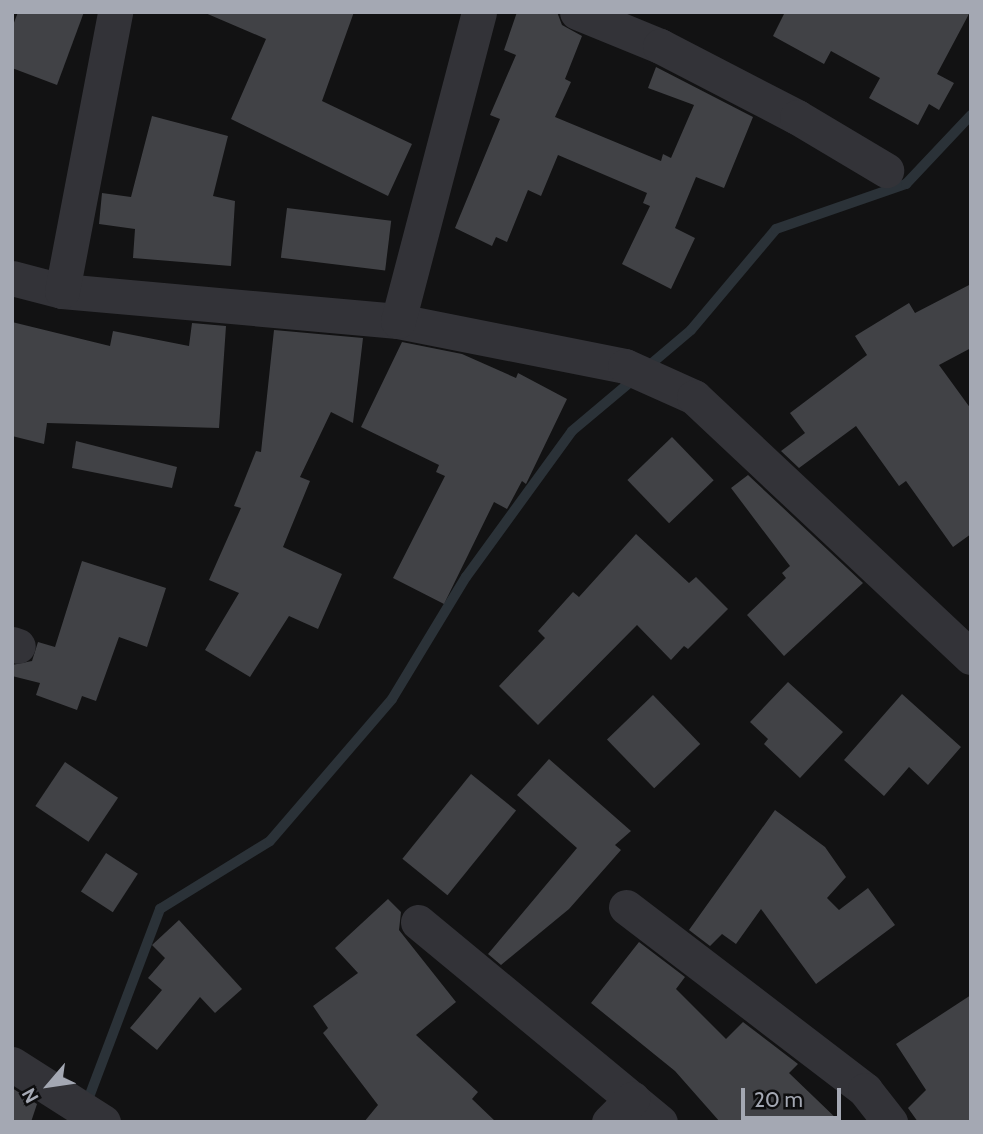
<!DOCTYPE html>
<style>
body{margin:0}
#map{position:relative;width:983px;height:1134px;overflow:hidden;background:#121213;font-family:Cabin,sans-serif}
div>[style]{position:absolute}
.stream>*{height:10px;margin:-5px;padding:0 5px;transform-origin:5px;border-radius:5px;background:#2b3238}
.building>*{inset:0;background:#414246;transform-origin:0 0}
.minor>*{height:35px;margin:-17.5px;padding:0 17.5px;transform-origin:17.5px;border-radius:17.5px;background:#333338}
span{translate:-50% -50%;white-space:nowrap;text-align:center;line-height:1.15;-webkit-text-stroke:7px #0d0d0e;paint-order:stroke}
.frame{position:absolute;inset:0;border:14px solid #a4a8b3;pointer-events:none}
.north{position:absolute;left:14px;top:1050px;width:70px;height:70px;-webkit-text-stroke:5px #0d0d0e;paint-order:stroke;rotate:241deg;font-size:19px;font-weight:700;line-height:28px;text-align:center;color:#a4a8b3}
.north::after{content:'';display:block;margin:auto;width:24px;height:32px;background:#a4a8b3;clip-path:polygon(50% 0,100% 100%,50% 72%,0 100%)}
.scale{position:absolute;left:741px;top:1088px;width:100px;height:32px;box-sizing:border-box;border:4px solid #a4a8b3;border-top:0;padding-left:9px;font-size:21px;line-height:24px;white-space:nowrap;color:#a4a8b3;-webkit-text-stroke:5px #0d0d0e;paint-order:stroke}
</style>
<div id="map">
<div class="stream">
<div style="left:645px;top:369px;width:60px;rotate:-40.3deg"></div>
<div style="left:691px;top:330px;width:132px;rotate:-49.9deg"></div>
<div style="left:776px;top:229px;width:138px;rotate:-19.1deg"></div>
<div style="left:906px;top:184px;width:95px;rotate:-46.7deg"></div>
<div style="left:86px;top:1105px;width:210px;rotate:-69.3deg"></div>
<div style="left:160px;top:909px;width:129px;rotate:-31.7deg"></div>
<div style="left:270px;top:841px;width:187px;rotate:-49.3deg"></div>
<div style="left:392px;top:699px;width:143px;rotate:-58.8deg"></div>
<div style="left:466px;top:577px;width:180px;rotate:-54deg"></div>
<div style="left:572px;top:431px;width:81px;rotate:-40deg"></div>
</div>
<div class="building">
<div style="clip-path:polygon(18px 12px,84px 12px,57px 85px,12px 68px,12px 28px)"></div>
<div style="clip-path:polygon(203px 12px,354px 12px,322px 101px,412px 144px,388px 196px,231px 119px,266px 39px)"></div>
<div style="clip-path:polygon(517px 12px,557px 12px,562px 25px,582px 36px,565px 79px,571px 82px,555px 117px,661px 161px,663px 154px,671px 158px,694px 105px,648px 88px,656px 67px,753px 117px,724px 188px,696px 177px,675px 228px,695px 238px,671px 289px,622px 264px,650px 206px,643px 203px,647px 193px,558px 155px,541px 196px,528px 190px,507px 242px,496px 237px,492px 246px,455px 228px,500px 119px,490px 115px,516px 55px,504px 50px)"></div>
<div style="clip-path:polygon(785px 12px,970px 12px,937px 74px,954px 83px,939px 110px,929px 104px,918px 125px,869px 98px,880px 78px,831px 51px,824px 64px,773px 36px)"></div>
<div style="clip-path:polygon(152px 116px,228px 136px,213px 196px,235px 201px,231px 266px,133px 258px,135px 229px,99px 224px,102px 193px,131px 197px)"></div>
<div style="left:287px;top:208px;width:105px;height:50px;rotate:7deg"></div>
<div style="clip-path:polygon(971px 284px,971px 348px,939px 365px,971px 409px,971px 534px,953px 547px,906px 481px,899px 486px,856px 426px,799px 468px,781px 451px,805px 433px,790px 413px,867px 355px,855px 336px,909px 303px,915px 313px)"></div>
<div style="clip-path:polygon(12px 322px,110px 346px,113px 331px,189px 346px,192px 323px,226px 326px,219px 428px,47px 423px,44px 444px,12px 436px)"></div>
<div style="clip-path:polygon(274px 330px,363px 338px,353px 423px,331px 412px,300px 477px,310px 481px,283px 547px,342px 574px,318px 629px,289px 616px,250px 677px,205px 650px,239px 593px,209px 580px,241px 508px,234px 506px,256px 451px,261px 452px)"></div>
<div style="clip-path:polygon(402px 342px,462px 354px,516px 378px,518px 373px,567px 399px,526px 484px,522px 481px,507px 509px,494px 502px,444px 604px,393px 578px,445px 476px,436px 472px,439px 465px,361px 427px)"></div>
<div style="left:672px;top:437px;width:60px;height:62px;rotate:46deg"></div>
<div style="clip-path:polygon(76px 441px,177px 467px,172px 488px,72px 468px)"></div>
<div style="clip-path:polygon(748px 475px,863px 583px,784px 656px,747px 615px,786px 578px,782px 573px,790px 566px,731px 488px)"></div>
<div style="clip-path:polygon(636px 534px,689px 583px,696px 577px,728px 609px,688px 649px,684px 646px,671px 660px,637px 625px,538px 725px,499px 686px,545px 638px,538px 631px,573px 592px,579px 597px)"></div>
<div style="clip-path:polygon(82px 561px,166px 588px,147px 647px,119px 637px,96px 701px,82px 696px,77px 710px,36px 695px,40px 683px,12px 676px,12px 665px,32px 661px,38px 642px,55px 647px)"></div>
<div style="clip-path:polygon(788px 682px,843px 732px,800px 778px,764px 744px,768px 739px,750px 722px)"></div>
<div style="clip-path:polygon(902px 694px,961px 747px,928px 785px,909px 767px,884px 796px,844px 760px)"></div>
<div style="left:653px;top:695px;width:68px;height:64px;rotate:46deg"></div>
<div style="clip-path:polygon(549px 759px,631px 831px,615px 845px,621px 850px,569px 909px,501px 965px,488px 954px,577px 848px,517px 795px)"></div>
<div style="left:65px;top:762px;width:64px;height:53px;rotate:34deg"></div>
<div style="left:471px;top:774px;width:58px;height:109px;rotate:39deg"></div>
<div style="clip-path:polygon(775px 810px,825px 847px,846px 877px,827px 898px,839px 910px,868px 888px,895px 925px,816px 984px,761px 909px,736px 944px,722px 934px,710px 946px,689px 930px)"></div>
<div style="left:106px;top:853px;width:38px;height:46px;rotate:33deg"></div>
<div style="clip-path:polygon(388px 899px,401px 912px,399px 930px,456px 1002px,416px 1035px,478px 1092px,472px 1099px,496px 1122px,364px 1122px,378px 1105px,323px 1033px,328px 1028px,313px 1006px,358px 973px,335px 948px)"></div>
<div style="clip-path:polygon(179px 920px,242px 989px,215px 1013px,200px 997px,157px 1050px,130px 1028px,162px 990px,148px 978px,165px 958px,152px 945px)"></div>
<div style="clip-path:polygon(639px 942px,685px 977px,676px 989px,726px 1039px,743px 1022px,798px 1064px,789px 1073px,840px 1122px,720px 1122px,675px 1071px,591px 1003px)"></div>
<div style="clip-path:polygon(971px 995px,971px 1122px,918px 1122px,908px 1108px,926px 1090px,896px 1044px)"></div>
<div style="clip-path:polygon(12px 1088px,37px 1104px,31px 1122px,12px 1122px)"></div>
</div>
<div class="minor">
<div style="left:577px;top:12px;width:90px;rotate:22.3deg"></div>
<div style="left:660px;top:46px;width:154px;rotate:27.4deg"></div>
<div style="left:797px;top:117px;width:104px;rotate:30.8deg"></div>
<div style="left:12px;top:278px;width:52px;rotate:14.6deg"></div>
<div style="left:62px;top:291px;width:337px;rotate:5.1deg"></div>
<div style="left:398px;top:321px;width:231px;rotate:11.2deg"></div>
<div style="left:625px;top:366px;width:76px;rotate:24.2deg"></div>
<div style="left:694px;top:397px;width:380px;rotate:43.2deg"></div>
<div style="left:62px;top:291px;width:284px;rotate:-79.2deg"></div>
<div style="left:398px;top:321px;width:319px;rotate:-75.3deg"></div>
<div style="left:12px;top:644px;width:6px;rotate:18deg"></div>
<div style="left:626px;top:907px;width:301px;rotate:37.4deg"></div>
<div style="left:865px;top:1090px;width:41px;rotate:52deg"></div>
<div style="left:418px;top:922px;width:314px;rotate:39.6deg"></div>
<div style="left:12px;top:1064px;width:108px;rotate:32.5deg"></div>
<div style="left:609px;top:1122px;width:33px;rotate:-45deg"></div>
</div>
<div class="frame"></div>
<div class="north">N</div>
<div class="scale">20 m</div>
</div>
